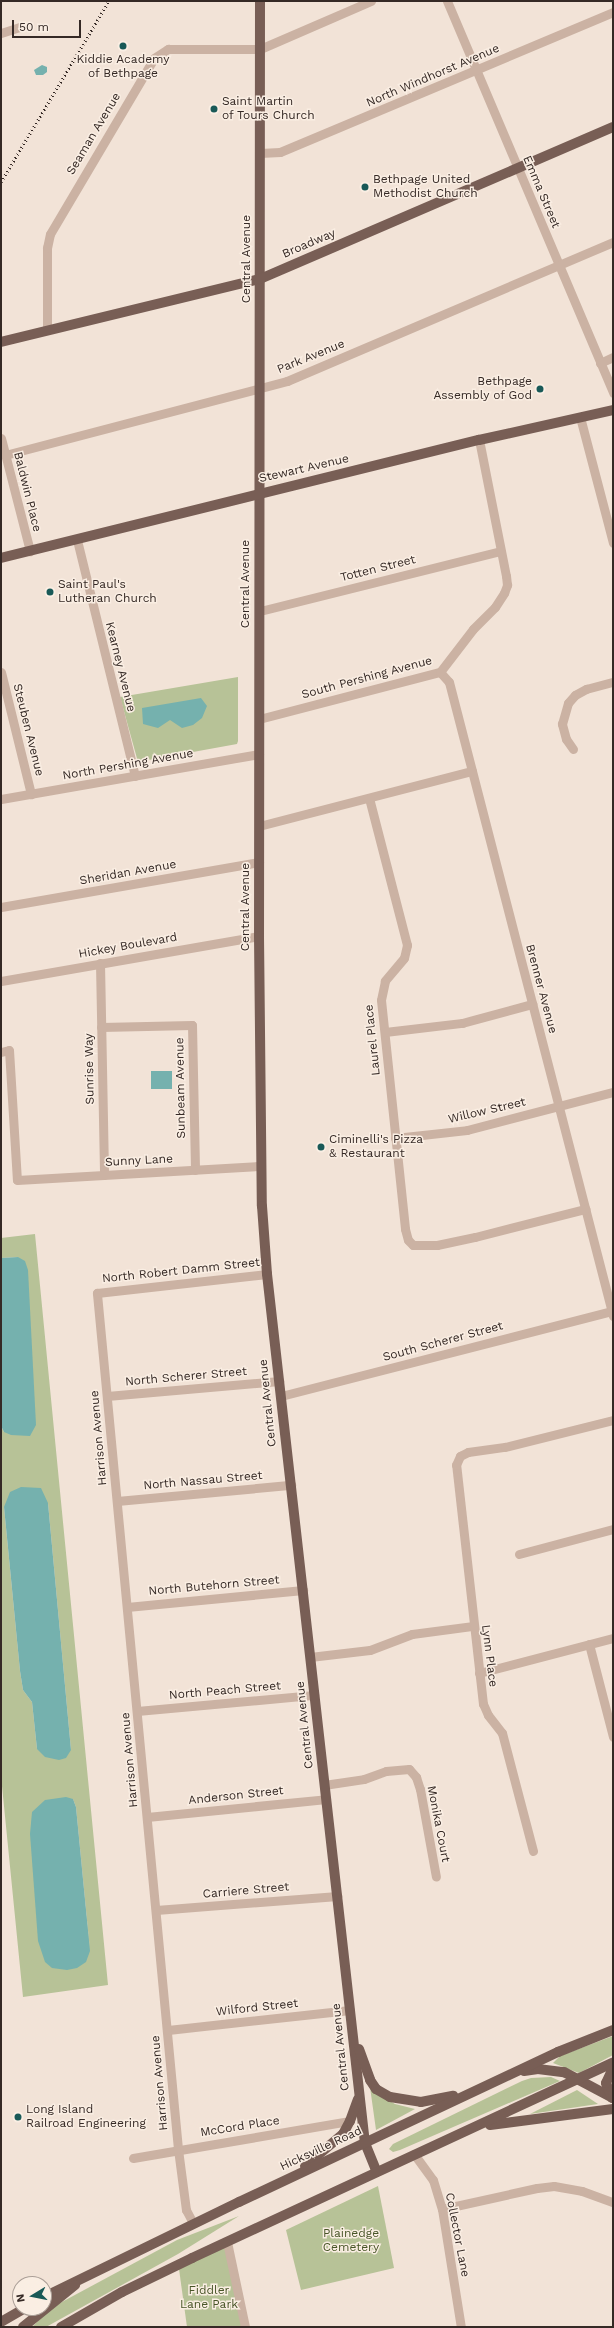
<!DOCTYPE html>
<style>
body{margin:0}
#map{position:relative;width:614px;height:2328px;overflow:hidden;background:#f2e3d7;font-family:"Work Sans",sans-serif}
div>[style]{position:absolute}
.green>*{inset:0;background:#b7c297}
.water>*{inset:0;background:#75b1ae;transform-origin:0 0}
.minor>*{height:9px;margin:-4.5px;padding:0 4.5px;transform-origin:4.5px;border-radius:4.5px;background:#cbb2a3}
.major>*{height:10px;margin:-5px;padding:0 5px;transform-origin:5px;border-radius:5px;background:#785e55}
.rail>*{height:3px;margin-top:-1.5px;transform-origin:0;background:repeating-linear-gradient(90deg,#352925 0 1px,transparent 0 4px)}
.dots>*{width:11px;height:11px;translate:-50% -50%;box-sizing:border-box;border:2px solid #faeee3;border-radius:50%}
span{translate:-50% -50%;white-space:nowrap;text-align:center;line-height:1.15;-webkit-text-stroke:3px #faeee3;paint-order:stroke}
.poi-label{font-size:12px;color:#352925}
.left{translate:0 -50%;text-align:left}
.right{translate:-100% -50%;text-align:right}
.street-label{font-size:12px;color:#352925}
.park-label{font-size:12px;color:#485528}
.frame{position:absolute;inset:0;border:2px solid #352925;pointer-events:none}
.north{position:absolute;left:12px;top:2276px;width:40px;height:40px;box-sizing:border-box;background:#faeee3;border:1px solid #ab9f97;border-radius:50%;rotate:260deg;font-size:11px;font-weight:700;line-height:16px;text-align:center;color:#352925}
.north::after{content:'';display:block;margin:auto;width:14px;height:18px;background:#195957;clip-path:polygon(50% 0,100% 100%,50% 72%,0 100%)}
.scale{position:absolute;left:12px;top:20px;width:69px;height:18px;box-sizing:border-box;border:2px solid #352925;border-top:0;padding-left:5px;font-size:12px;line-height:14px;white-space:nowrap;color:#352925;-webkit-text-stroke:3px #faeee3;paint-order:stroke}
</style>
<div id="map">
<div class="green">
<div style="clip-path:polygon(238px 677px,238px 741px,237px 744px,138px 762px,120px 697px)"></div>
<div style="clip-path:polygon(evenodd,35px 1234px,108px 1985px,23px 1997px,1px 1776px,1px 1426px,4px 1432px,18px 1257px,1px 1258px,1px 1238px,35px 1234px,48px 1503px,71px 1750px,37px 1749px,32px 1702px,23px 1690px,20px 1671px,4px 1507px,48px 1503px,35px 1234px,73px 1799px,76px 1807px,90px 1951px,73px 1799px)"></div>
<div style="clip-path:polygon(613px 2036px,613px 2055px,579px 2073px,553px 2063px,560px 2056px)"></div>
<div style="clip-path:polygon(551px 2077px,560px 2081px,400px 2150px,393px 2152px,389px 2149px,393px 2144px,522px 2081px,531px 2078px)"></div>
<div style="clip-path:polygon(369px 2080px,383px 2097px,395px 2104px,415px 2109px,376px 2130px)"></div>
<div style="clip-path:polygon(577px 2090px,598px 2104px,530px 2114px)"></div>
<div style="clip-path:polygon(378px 2186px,394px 2268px,301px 2290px,286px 2230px)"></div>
<div style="clip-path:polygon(239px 2216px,178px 2254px,46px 2327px,32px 2327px,46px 2313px,60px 2303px,177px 2240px)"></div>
<div style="clip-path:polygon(225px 2246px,242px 2327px,187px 2327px,179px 2269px)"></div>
</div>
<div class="water">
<div style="clip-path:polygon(42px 65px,47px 67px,47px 72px,43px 75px,36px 75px,34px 70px)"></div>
<div style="clip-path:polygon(201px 698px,207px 706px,202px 718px,193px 725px,182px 728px,170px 720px,158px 728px,143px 724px,142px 708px)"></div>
<div style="left:151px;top:1071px;width:21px;height:18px"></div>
<div style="clip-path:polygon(18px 1257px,25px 1261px,28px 1270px,36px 1425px,30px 1436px,11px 1435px,4px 1432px,1px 1426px,1px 1258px)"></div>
<div style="clip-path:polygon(21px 1487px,41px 1488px,48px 1503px,71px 1750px,66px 1758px,59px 1760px,45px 1757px,37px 1749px,32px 1702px,23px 1690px,20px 1671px,4px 1507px,10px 1492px)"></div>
<div style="clip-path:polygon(66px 1797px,73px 1799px,76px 1807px,90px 1951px,86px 1962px,77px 1968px,67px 1970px,52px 1968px,45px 1962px,38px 1941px,30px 1834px,32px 1812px,45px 1800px)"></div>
</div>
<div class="minor">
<div style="left:447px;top:1px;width:426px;rotate:67deg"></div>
<div style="left:1px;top:33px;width:22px;rotate:-18deg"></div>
<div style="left:260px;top:153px;width:20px;rotate:-3deg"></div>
<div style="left:280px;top:152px;width:361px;rotate:-22.8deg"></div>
<div style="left:47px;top:330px;width:82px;rotate:-90deg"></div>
<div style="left:47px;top:248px;width:14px;rotate:-78deg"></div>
<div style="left:50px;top:234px;width:204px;rotate:-59.4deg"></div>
<div style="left:154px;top:58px;width:17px;rotate:-33deg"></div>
<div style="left:168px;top:49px;width:92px"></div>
<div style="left:260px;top:49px;width:121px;rotate:-23.4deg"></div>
<div style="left:600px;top:363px;width:14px;rotate:-25deg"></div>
<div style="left:580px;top:417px;width:130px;rotate:75.3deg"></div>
<div style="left:1px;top:438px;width:117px;rotate:75.6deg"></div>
<div style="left:5px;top:455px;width:292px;rotate:-14.7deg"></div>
<div style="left:287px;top:381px;width:354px;rotate:-23.1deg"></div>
<div style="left:77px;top:540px;width:243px;rotate:76.2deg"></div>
<div style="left:260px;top:611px;width:248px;rotate:-14deg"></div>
<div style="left:1px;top:672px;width:126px;rotate:76.2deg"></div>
<div style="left:440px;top:672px;width:13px;rotate:48deg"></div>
<div style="left:449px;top:682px;width:655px;rotate:75.5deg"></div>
<div style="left:259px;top:719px;width:187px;rotate:-14.6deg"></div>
<div style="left:440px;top:672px;width:54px;rotate:-52.5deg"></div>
<div style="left:473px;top:629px;width:31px;rotate:-45deg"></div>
<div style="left:495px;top:607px;width:17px;rotate:-57deg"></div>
<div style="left:504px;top:593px;width:9px;rotate:-69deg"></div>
<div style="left:507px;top:585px;width:9px;rotate:-96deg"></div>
<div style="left:506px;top:576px;width:139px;rotate:-101.2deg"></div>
<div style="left:573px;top:749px;width:12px;rotate:-125deg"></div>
<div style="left:566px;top:739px;width:16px;rotate:-105deg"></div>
<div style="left:562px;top:724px;width:22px;rotate:-74deg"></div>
<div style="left:568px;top:703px;width:11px;rotate:-49deg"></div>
<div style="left:575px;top:695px;width:13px;rotate:-29deg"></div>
<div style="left:586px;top:689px;width:28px;rotate:-15deg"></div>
<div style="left:369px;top:798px;width:152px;rotate:75.5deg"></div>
<div style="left:407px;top:945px;width:13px;rotate:103deg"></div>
<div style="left:404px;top:958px;width:30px;rotate:130deg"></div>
<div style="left:385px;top:981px;width:19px;rotate:102deg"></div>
<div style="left:381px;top:1000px;width:230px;rotate:84deg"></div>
<div style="left:405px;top:1229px;width:11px;rotate:75deg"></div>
<div style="left:408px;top:1240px;width:7px;rotate:45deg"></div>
<div style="left:413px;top:1245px;width:24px"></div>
<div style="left:437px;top:1245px;width:39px;rotate:-12deg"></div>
<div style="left:475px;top:1237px;width:114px;rotate:-14.3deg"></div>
<div style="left:1px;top:799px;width:262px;rotate:-9.9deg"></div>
<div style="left:259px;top:826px;width:220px;rotate:-14.5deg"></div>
<div style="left:1px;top:907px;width:262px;rotate:-9.9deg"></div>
<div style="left:100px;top:963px;width:212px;rotate:88.9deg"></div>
<div style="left:1px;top:981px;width:262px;rotate:-9.9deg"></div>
<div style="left:101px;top:1027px;width:91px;rotate:-1.3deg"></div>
<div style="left:192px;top:1025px;width:145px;rotate:88.8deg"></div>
<div style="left:385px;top:1032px;width:78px;rotate:-6.7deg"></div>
<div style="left:462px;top:1023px;width:73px;rotate:-15.2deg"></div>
<div style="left:1px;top:1052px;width:8px;rotate:-14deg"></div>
<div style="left:9px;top:1050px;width:130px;rotate:86.5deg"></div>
<div style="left:17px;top:1180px;width:244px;rotate:-3.3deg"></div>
<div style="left:395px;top:1138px;width:72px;rotate:-6.3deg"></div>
<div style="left:467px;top:1130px;width:151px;rotate:-14.6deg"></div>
<div style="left:107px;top:1396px;width:173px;rotate:-5deg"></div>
<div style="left:281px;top:1396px;width:342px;rotate:-14.4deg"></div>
<div style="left:117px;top:1501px;width:175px;rotate:-5.3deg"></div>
<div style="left:519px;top:1554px;width:97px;rotate:-14.9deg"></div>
<div style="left:127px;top:1607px;width:177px;rotate:-5.5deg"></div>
<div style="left:589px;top:1644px;width:96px;rotate:75.5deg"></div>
<div style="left:310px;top:1657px;width:60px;rotate:-6.7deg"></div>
<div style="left:370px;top:1650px;width:45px;rotate:-20.9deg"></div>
<div style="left:412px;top:1634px;width:62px;rotate:-7.5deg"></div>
<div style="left:479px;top:1673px;width:138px;rotate:-14.6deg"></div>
<div style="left:137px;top:1711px;width:178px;rotate:-5.2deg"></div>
<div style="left:324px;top:1785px;width:40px;rotate:-8.5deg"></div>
<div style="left:364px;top:1779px;width:23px;rotate:-20deg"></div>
<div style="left:386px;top:1771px;width:23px;rotate:-5deg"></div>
<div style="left:409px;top:1769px;width:11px;rotate:49deg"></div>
<div style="left:416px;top:1777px;width:13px;rotate:72deg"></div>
<div style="left:420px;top:1789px;width:89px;rotate:79.7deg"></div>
<div style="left:147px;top:1817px;width:180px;rotate:-5.7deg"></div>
<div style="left:533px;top:1851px;width:122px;rotate:-104.7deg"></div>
<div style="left:502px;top:1733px;width:23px;rotate:-128deg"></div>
<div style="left:488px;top:1715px;width:12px;rotate:-114deg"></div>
<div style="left:483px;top:1704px;width:241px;rotate:-96.4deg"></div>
<div style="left:456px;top:1465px;width:10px;rotate:-66deg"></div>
<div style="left:460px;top:1456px;width:9px;rotate:-27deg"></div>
<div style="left:468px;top:1452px;width:37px;rotate:-8deg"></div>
<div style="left:505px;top:1447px;width:111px;rotate:-14deg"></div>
<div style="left:156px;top:1910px;width:182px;rotate:-4.4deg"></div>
<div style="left:168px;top:2030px;width:183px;rotate:-6.3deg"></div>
<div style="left:414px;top:2154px;width:32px;rotate:54deg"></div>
<div style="left:433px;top:2180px;width:30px;rotate:73deg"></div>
<div style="left:442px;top:2209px;width:120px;rotate:80.9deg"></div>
<div style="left:133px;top:2158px;width:220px;rotate:-9.7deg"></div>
<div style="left:442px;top:2209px;width:97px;rotate:-12.5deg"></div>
<div style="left:537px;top:2188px;width:17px;rotate:-7deg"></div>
<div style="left:554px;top:2186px;width:28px;rotate:10deg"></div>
<div style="left:582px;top:2191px;width:33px;rotate:20deg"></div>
<div style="left:193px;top:2223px;width:15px;rotate:-118deg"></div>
<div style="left:186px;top:2210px;width:62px;rotate:-97.5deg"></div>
<div style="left:178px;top:2149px;width:860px;rotate:-95.41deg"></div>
<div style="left:97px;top:1293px;width:171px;rotate:-6.4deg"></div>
<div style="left:227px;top:2242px;width:87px;rotate:78deg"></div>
</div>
<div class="major">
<div style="left:260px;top:1px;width:935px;rotate:90.06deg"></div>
<div style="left:259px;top:936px;width:270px;rotate:89.4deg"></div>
<div style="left:262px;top:1206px;width:68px;rotate:85.8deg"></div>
<div style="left:267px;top:1274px;width:875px;rotate:83.57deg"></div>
<div style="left:365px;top:2143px;width:31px;rotate:68deg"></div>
<div style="left:1px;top:342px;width:267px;rotate:-13.7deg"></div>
<div style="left:260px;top:279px;width:384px;rotate:-23.3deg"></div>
<div style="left:1px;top:558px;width:492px;rotate:-13.9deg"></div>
<div style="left:479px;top:440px;width:137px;rotate:-12.6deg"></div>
<div style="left:359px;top:2049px;width:33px;rotate:70deg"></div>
<div style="left:370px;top:2080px;width:11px;rotate:56deg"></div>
<div style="left:376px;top:2089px;width:16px;rotate:30deg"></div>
<div style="left:390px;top:2097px;width:31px;rotate:9deg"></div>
<div style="left:421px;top:2102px;width:33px;rotate:-11deg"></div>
<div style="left:524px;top:2071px;width:14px;rotate:-8deg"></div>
<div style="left:538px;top:2069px;width:26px;rotate:7deg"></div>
<div style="left:564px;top:2072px;width:55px;rotate:28deg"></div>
<div style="left:612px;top:2098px;width:16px;rotate:-112deg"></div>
<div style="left:606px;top:2083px;width:17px;rotate:-65deg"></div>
<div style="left:490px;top:2125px;width:124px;rotate:-7.4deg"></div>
<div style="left:305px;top:2166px;width:50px;rotate:-40.1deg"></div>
<div style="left:343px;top:2134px;width:15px;rotate:-62deg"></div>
<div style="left:350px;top:2121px;width:23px;rotate:-70deg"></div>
<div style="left:44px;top:2297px;width:217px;rotate:-26deg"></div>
<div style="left:239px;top:2202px;width:353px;rotate:-25.2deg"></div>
<div style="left:558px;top:2052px;width:59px;rotate:-21.8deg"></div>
<div style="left:1px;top:2322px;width:28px;rotate:-30deg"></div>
<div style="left:23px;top:2327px;width:67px;rotate:-38.9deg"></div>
<div style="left:61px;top:2327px;width:70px;rotate:-29.8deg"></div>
<div style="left:122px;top:2292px;width:78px;rotate:-25.9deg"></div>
<div style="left:192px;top:2258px;width:464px;rotate:-24.9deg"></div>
</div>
<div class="rail">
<div style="left:1px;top:182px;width:211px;rotate:-59.2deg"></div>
</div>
<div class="dots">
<div style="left:123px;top:46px;background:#195957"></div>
<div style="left:214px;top:109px;background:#195957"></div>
<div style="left:365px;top:187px;background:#195957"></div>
<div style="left:540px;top:389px;background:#195957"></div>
<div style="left:50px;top:592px;background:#195957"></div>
<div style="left:321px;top:1147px;background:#195957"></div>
<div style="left:18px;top:2117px;background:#195957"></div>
</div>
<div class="poi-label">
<span style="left:123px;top:67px">Kiddie Academy<br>of Bethpage</span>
<span class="left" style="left:222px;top:109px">Saint Martin<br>of Tours Church</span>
<span class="left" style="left:373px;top:187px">Bethpage United<br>Methodist Church</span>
<span class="right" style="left:532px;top:389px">Bethpage<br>Assembly of God</span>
<span class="left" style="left:58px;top:592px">Saint Paul's<br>Lutheran Church</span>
<span class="left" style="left:329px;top:1147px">Ciminelli's Pizza<br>&amp; Restaurant</span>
<span class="left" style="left:26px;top:2117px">Long Island<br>Railroad Engineering</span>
</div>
<div class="street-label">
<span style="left:433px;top:76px;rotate:-23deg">North Windhorst Avenue</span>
<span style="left:94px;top:134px;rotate:-59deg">Seaman Avenue</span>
<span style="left:541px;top:192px;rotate:67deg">Emma Street</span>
<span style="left:309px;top:244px;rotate:-23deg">Broadway</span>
<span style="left:247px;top:259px;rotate:-90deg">Central Avenue</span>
<span style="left:311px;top:357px;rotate:-22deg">Park Avenue</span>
<span style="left:304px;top:469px;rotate:-13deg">Stewart Avenue</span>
<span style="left:27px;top:492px;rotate:76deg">Baldwin Place</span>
<span style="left:378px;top:569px;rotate:-14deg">Totten Street</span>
<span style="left:246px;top:584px;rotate:-90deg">Central Avenue</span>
<span style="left:120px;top:667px;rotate:76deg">Kearney Avenue</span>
<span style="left:367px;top:678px;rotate:-15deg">South Pershing Avenue</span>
<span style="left:28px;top:730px;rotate:76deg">Steuben Avenue</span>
<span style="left:128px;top:765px;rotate:-10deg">North Pershing Avenue</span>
<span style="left:128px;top:873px;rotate:-10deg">Sheridan Avenue</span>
<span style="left:246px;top:907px;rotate:-90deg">Central Avenue</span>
<span style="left:128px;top:946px;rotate:-10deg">Hickey Boulevard</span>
<span style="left:541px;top:989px;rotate:75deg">Brenner Avenue</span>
<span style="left:373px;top:1040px;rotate:-96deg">Laurel Place</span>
<span style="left:90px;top:1069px;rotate:-91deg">Sunrise Way</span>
<span style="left:181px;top:1088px;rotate:-91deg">Sunbeam Avenue</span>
<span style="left:487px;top:1111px;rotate:-13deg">Willow Street</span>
<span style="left:139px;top:1161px;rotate:-3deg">Sunny Lane</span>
<span style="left:181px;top:1271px;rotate:-6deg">North Robert Damm Street</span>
<span style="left:443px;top:1342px;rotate:-15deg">South Scherer Street</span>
<span style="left:186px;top:1377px;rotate:-5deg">North Scherer Street</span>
<span style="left:268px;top:1403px;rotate:-96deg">Central Avenue</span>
<span style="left:99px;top:1438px;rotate:-95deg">Harrison Avenue</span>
<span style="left:203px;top:1481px;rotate:-5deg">North Nassau Street</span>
<span style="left:214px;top:1586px;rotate:-5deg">North Butehorn Street</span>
<span style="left:489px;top:1656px;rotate:83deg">Lynn Place</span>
<span style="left:225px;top:1691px;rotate:-5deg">North Peach Street</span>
<span style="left:305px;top:1725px;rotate:-96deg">Central Avenue</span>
<span style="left:130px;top:1760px;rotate:-95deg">Harrison Avenue</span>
<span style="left:236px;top:1796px;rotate:-6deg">Anderson Street</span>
<span style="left:438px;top:1824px;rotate:79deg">Monika Court</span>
<span style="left:246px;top:1891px;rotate:-5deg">Carriere Street</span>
<span style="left:257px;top:2008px;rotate:-6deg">Wilford Street</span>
<span style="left:341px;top:2047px;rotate:-96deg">Central Avenue</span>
<span style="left:160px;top:2083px;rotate:-95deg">Harrison Avenue</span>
<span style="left:240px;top:2127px;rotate:-9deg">McCord Place</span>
<span style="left:321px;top:2149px;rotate:-25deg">Hicksville Road</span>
<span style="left:457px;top:2235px;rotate:79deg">Collector Lane</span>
</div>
<div class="park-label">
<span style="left:351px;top:2241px">Plainedge<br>Cemetery</span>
<span style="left:209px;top:2298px">Fiddler<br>Lane Park</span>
</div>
<div class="frame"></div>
<div class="north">N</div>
<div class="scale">50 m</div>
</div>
